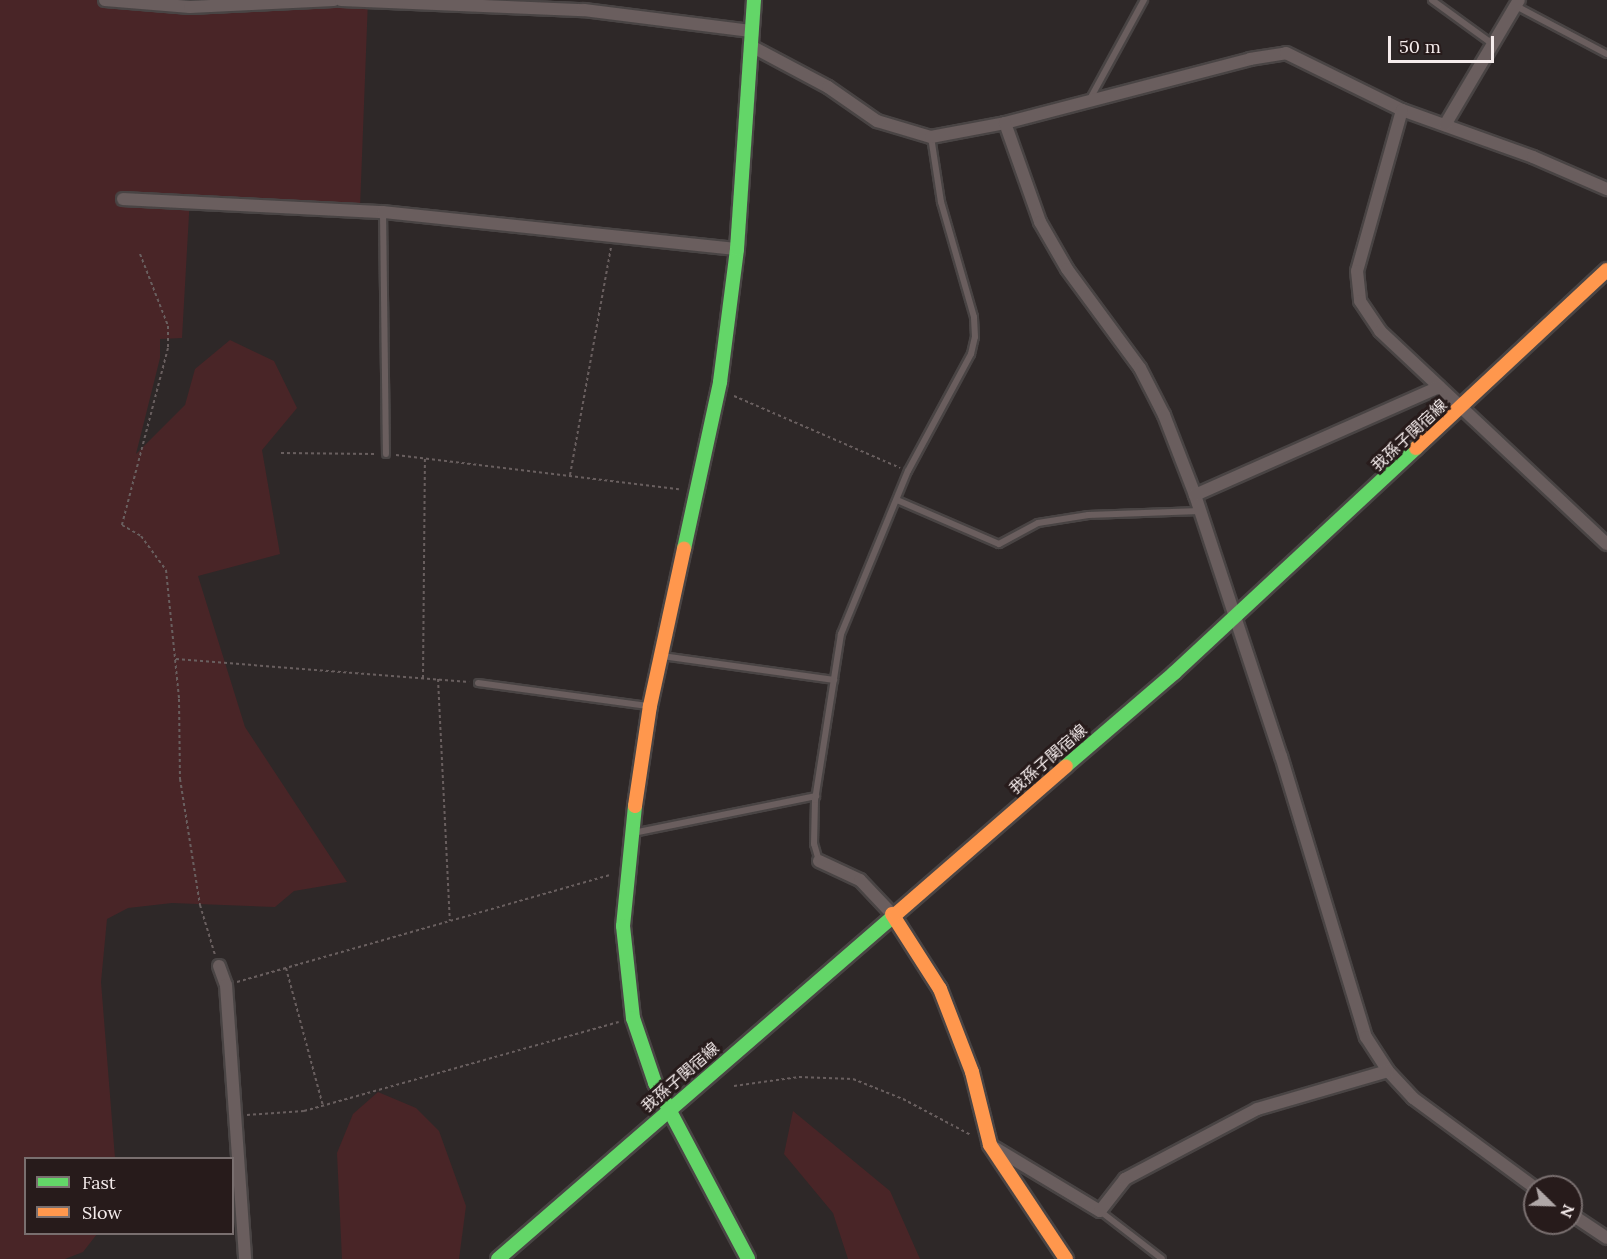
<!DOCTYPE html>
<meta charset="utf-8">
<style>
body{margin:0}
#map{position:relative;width:1607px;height:1259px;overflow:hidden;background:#2e2828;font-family:Lora,"Noto Sans JP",serif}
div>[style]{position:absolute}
.green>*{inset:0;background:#492527}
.path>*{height:2px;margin-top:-1px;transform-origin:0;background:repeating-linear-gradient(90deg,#695f5f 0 3px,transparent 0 6px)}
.roads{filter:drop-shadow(2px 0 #494444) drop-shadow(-2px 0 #494444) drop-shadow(0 2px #494444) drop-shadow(0 -2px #494444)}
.lane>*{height:6px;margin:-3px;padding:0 3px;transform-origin:3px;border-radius:3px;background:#6a5e5e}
.street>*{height:12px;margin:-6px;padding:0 6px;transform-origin:6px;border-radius:6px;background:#6a5e5e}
.fast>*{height:14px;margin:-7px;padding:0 7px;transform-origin:7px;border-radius:7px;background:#63d668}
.slow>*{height:14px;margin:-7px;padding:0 7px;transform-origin:7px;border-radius:7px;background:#ff974d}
span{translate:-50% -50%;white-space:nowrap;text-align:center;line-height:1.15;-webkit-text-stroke:6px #271b1b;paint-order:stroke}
.street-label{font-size:16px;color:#f5ecec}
.legend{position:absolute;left:24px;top:1157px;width:210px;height:78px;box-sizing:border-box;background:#271b1b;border:2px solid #796f6f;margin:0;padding:8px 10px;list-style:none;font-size:18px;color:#f5ecec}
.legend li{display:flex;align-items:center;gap:12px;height:30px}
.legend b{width:30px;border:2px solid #796f6f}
.north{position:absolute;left:1523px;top:1175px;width:60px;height:60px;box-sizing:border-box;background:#271b1b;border:2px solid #796f6f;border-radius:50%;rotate:113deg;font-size:16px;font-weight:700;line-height:24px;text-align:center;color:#f5ecec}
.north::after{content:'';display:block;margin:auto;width:21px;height:27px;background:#afa7a7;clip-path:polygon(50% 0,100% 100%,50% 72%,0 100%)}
.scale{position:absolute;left:1388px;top:36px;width:106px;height:27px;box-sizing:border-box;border:3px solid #f5ecec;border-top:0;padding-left:8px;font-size:18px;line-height:21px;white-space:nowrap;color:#f5ecec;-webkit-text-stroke:4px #271b1b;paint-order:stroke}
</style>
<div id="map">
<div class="green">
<div style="clip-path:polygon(0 0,368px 0,360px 208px,190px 197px,182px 338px,160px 339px,160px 358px,136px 454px,185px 405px,195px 369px,230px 340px,274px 361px,297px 408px,262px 450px,280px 554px,198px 576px,245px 727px,347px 882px,294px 891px,275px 907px,172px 903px,128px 908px,107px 919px,101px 982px,115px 1158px,26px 1158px,26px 1234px,97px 1234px,83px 1252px,65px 1259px,0 1259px)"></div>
<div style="clip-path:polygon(378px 1092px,416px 1108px,439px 1131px,466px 1206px,459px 1259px,342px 1259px,337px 1153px,353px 1114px)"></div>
<div style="clip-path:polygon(793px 1111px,890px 1191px,920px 1259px,848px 1259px,833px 1213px,784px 1154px)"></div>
</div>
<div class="path">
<div style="left:140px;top:254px;width:77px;rotate:68.7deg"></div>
<div style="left:168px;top:326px;width:22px;rotate:90deg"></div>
<div style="left:168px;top:348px;width:183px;rotate:104.6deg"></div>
<div style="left:122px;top:525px;width:22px;rotate:30deg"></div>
<div style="left:141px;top:536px;width:42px;rotate:53.7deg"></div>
<div style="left:166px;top:570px;width:130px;rotate:84.2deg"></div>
<div style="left:179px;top:699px;width:80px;rotate:89.3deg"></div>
<div style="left:180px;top:779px;width:128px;rotate:81deg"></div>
<div style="left:200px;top:905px;width:52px;rotate:73.3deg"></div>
<div style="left:734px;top:396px;width:181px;rotate:23.4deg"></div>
<div style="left:281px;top:453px;width:94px;rotate:0.6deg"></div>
<div style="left:396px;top:455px;width:285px;rotate:6.9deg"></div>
<div style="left:570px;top:475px;width:231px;rotate:-79.8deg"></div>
<div style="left:176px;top:659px;width:294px;rotate:4.5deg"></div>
<div style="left:423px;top:678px;width:219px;rotate:-89.5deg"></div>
<div style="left:438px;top:679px;width:242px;rotate:87.2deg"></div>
<div style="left:286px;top:968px;width:143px;rotate:75deg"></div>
<div style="left:237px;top:982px;width:387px;rotate:-16deg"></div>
<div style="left:734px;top:1086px;width:66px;rotate:-7.9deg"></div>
<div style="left:799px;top:1077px;width:54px;rotate:2.1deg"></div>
<div style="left:853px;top:1079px;width:54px;rotate:21.8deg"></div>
<div style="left:903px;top:1099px;width:77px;rotate:27.9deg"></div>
<div style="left:247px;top:1115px;width:57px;rotate:-4deg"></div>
<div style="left:304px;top:1111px;width:327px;rotate:-15.8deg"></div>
</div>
<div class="roads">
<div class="lane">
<div style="left:1432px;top:0;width:77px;rotate:36deg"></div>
<div style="left:1516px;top:6px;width:103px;rotate:27.8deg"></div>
<div style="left:1090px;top:99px;width:113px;rotate:-61.4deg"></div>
<div style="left:383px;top:212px;width:242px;rotate:89.3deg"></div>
<div style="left:897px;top:500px;width:111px;rotate:23.3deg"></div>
<div style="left:999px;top:544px;width:44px;rotate:-28.3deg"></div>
<div style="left:1038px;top:523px;width:51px;rotate:-9.1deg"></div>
<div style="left:1088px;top:515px;width:112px;rotate:-2deg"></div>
<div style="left:662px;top:656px;width:174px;rotate:7.9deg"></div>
<div style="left:478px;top:683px;width:173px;rotate:7.7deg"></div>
<div style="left:633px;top:833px;width:187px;rotate:-11.4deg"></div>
<div style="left:819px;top:861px;width:18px;rotate:-106deg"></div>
<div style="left:814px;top:844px;width:44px;rotate:-88.7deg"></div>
<div style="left:815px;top:800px;width:168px;rotate:-81.1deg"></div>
<div style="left:841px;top:634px;width:176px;rotate:-67.7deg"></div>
<div style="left:908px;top:471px;width:133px;rotate:-61.7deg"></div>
<div style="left:971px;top:354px;width:17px;rotate:-77deg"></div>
<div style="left:975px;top:337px;width:20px;rotate:-93deg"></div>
<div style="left:974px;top:317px;width:120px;rotate:-106deg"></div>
<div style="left:941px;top:202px;width:66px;rotate:-98.7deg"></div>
<div style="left:1100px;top:1211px;width:78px;rotate:37.7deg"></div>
</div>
<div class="street">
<div style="left:105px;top:0;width:85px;rotate:4.7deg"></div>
<div style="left:190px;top:7px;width:144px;rotate:-2.8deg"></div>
<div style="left:341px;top:0;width:243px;rotate:2.4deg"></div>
<div style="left:584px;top:10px;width:168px;rotate:7.2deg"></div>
<div style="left:751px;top:46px;width:87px;rotate:28deg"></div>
<div style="left:828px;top:87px;width:60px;rotate:34.8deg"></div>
<div style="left:877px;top:121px;width:56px;rotate:16.5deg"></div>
<div style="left:931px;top:137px;width:75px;rotate:-10.7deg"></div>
<div style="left:1005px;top:123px;width:253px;rotate:-14.6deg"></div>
<div style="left:1250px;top:59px;width:36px;rotate:-9deg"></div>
<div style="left:1286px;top:53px;width:129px;rotate:26.2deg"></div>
<div style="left:1402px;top:110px;width:139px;rotate:19.7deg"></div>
<div style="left:1533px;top:157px;width:81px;rotate:23.4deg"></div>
<div style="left:1402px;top:110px;width:167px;rotate:105.6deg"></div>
<div style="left:1357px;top:271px;width:30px;rotate:84deg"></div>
<div style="left:1360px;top:301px;width:36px;rotate:56deg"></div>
<div style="left:1380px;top:331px;width:311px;rotate:43.2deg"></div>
<div style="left:1005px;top:123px;width:105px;rotate:70.5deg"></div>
<div style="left:1040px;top:222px;width:54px;rotate:60.1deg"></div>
<div style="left:1067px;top:269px;width:123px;rotate:53.6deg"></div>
<div style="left:1140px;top:368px;width:53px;rotate:62.9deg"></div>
<div style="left:1164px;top:415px;width:86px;rotate:68.8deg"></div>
<div style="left:1195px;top:495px;width:275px;rotate:71.8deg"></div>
<div style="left:1281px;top:756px;width:294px;rotate:73.2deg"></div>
<div style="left:1366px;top:1037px;width:40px;rotate:57.1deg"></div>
<div style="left:1388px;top:1071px;width:37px;rotate:47deg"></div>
<div style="left:1413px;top:1098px;width:152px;rotate:36.4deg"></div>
<div style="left:1445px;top:125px;width:145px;rotate:-59.4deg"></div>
<div style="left:123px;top:199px;width:260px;rotate:2.9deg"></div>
<div style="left:383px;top:212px;width:356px;rotate:6deg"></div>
<div style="left:1195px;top:495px;width:267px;rotate:-23.9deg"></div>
<div style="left:819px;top:861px;width:45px;rotate:24.9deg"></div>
<div style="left:860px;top:880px;width:47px;rotate:46.7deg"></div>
<div style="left:219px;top:966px;width:20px;rotate:70deg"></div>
<div style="left:226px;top:985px;width:275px;rotate:86deg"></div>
<div style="left:995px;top:1148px;width:122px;rotate:31deg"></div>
<div style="left:1100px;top:1211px;width:41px;rotate:-52deg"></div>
<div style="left:1125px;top:1179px;width:149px;rotate:-27.9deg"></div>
<div style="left:1257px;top:1109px;width:136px;rotate:-16.2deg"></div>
<div style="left:1571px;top:1214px;width:43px;rotate:33.7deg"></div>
</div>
<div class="fast">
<div style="left:684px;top:549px;width:171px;rotate:-77.8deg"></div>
<div style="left:720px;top:382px;width:134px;rotate:-82.7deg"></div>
<div style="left:737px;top:249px;width:250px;rotate:-86.1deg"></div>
<div style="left:1066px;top:766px;width:143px;rotate:-40.7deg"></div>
<div style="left:1174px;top:673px;width:330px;rotate:-42.9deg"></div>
<div style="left:635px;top:806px;width:121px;rotate:95.7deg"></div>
<div style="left:623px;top:926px;width:93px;rotate:83.8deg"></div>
<div style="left:633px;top:1018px;width:69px;rotate:71.3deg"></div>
<div style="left:655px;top:1083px;width:199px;rotate:62.1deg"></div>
<div style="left:498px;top:1259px;width:527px;rotate:-40.92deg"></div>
</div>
<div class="slow">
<div style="left:1416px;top:448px;width:261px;rotate:-43deg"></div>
<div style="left:635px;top:806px;width:101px;rotate:-81.5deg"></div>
<div style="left:650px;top:706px;width:161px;rotate:-77.8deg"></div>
<div style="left:892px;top:914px;width:89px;rotate:57.4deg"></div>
<div style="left:940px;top:989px;width:89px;rotate:68.9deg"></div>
<div style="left:972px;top:1072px;width:75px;rotate:76.1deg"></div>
<div style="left:990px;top:1145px;width:137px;rotate:56.3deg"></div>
<div style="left:896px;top:914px;width:225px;rotate:-41deg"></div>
</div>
</div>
<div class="street-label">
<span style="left:1409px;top:435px;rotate:-43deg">我孫子関宿線</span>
<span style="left:1048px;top:759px;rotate:-41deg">我孫子関宿線</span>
<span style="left:680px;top:1077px;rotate:-41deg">我孫子関宿線</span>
</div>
<ul class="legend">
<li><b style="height:8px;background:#63d668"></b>Fast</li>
<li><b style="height:8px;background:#ff974d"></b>Slow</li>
</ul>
<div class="north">N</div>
<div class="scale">50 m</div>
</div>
